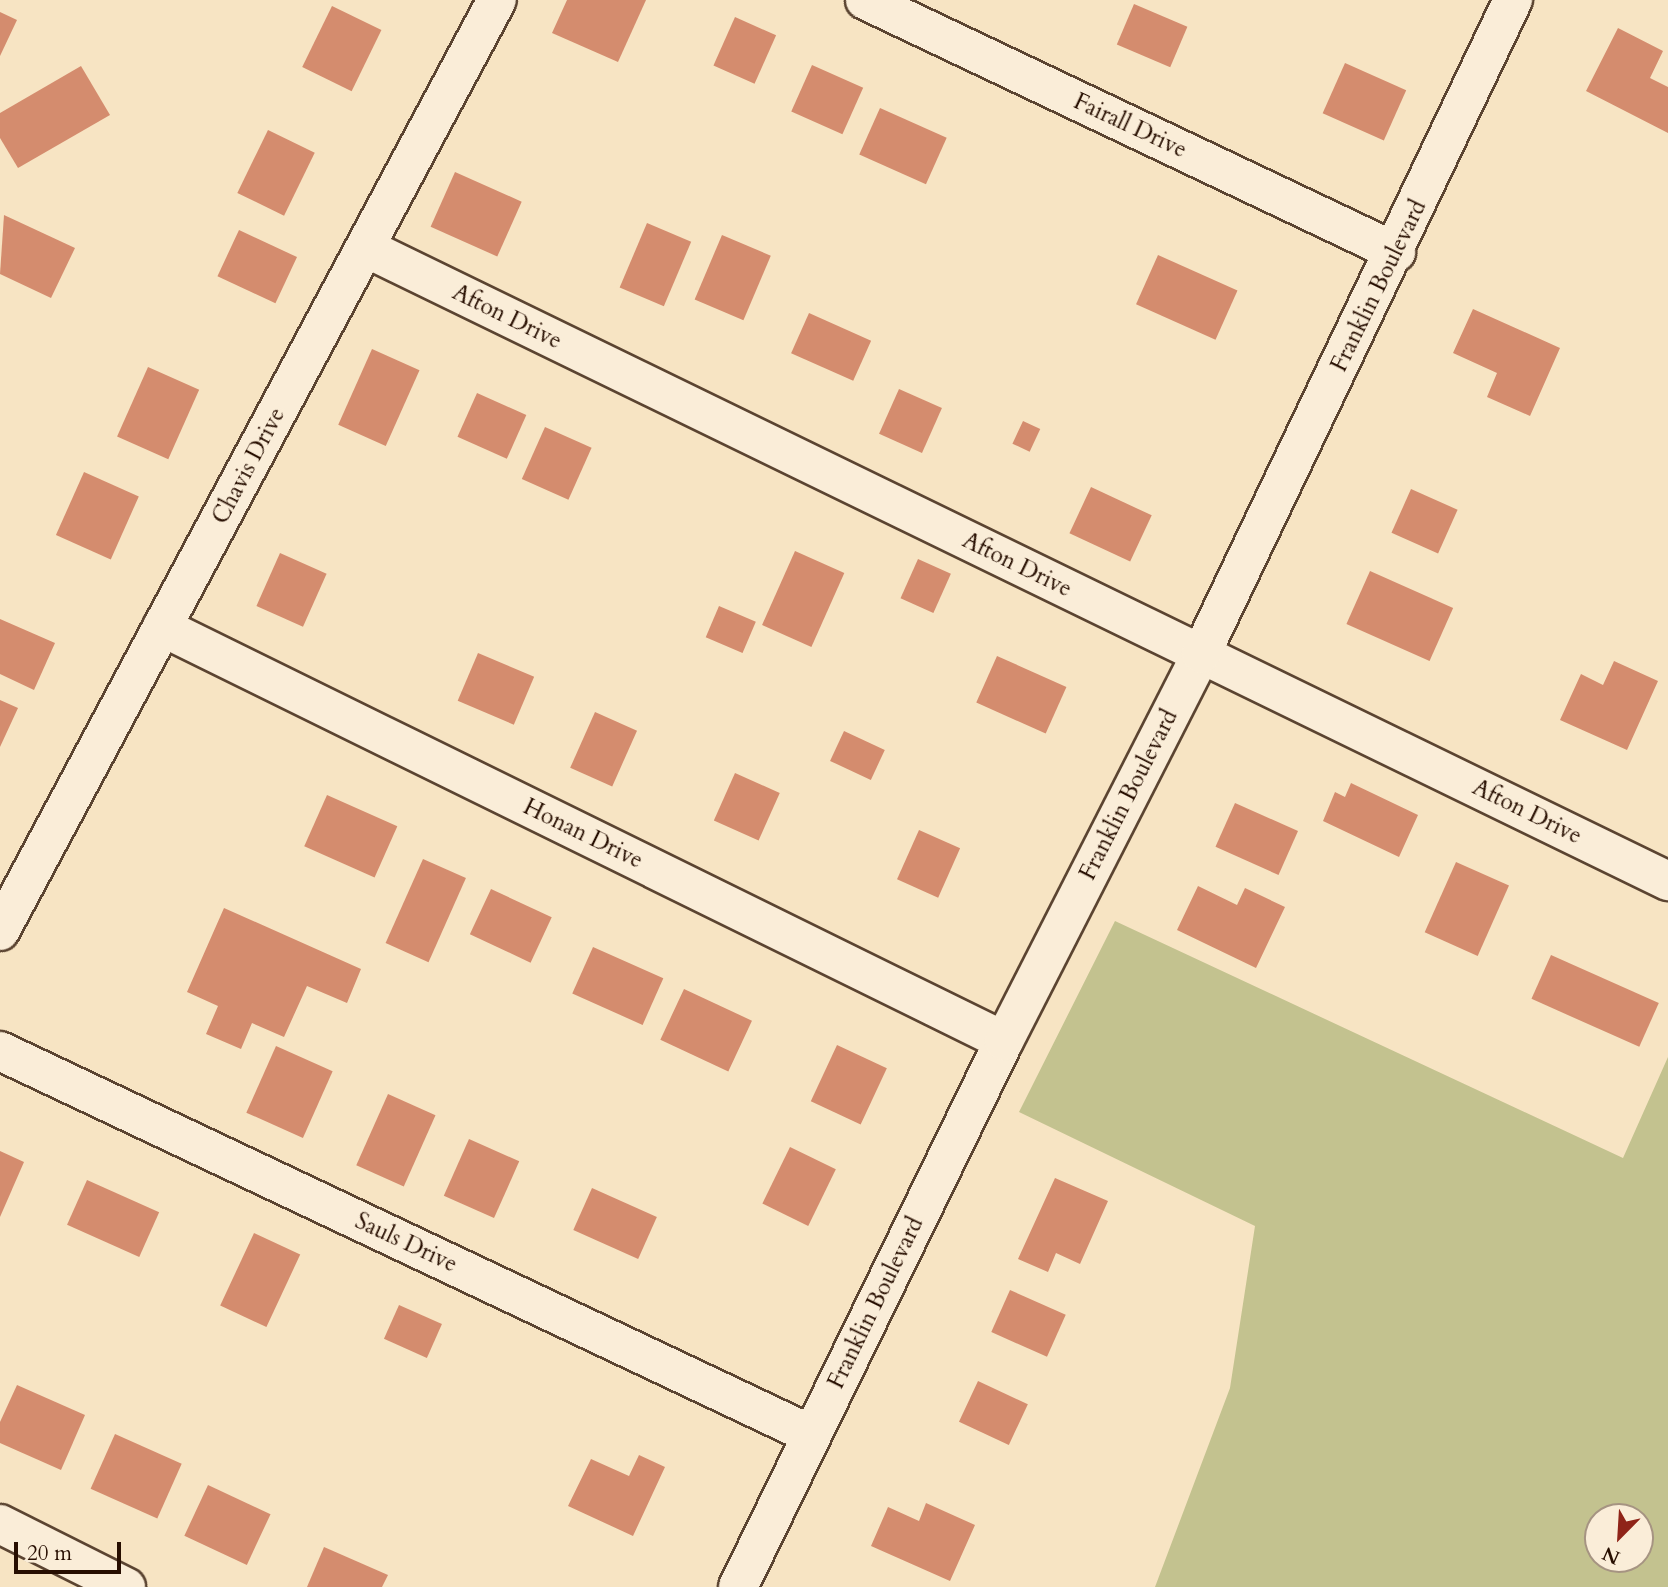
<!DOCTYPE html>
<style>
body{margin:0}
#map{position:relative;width:1668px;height:1587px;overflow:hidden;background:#f7e4c3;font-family:Cardo,serif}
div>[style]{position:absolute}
.green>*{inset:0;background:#c3c28f}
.building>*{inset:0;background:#d48c6e;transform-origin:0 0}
.roads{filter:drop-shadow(2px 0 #5b4431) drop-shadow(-2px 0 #5b4431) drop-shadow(0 2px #5b4431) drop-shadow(0 -2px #5b4431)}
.minor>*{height:38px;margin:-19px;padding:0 19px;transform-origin:19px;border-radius:19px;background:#faedd8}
span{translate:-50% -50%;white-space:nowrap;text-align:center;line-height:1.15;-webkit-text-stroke:6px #faedd8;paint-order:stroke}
.street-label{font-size:23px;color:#270e00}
.north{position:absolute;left:1584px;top:1503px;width:70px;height:70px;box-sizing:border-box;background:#faedd8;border:2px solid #a69482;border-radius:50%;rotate:204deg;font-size:19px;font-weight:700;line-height:28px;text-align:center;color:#270e00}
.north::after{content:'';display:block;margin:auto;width:24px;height:32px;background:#8f2418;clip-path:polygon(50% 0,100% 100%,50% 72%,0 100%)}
.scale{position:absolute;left:14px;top:1542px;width:107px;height:32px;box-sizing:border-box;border:4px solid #270e00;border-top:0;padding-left:9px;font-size:21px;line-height:24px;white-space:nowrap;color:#270e00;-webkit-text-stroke:5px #faedd8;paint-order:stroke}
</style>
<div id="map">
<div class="green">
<div style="clip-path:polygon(evenodd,1115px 921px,1623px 1158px,1668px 1057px,1668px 1587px,1155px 1587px,1230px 1388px,1255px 1226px,1019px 1112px,1115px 921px,1598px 1517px,1640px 1517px,1640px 1559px,1598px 1559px,1598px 1517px)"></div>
</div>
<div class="building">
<div style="clip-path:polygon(567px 0,646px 0,618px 62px,552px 33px)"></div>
<div style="left:1134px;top:4px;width:58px;height:44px;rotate:23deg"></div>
<div style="left:332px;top:6px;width:55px;height:68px;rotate:26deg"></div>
<div style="clip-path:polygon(0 12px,17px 20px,0 56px)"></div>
<div style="left:735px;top:17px;width:45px;height:53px;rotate:24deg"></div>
<div style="clip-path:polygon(1618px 28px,1663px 51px,1650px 78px,1668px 87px,1668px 133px,1586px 91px)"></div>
<div style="left:1345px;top:63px;width:67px;height:55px;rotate:24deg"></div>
<div style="left:812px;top:65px;width:56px;height:51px;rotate:24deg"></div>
<div style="clip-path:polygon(81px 66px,110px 115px,18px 168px,0 138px,0 113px)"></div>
<div style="left:880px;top:108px;width:73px;height:51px;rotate:24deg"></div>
<div style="left:268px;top:130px;width:52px;height:70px;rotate:26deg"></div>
<div style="left:455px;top:172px;width:73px;height:60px;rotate:24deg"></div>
<div style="clip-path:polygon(4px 215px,75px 248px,51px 298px,0 274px)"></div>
<div style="left:647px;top:223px;width:48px;height:70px;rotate:23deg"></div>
<div style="left:239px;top:230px;width:64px;height:51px;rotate:25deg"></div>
<div style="left:722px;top:235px;width:53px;height:70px;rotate:23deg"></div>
<div style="left:1158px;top:255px;width:87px;height:54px;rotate:24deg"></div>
<div style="clip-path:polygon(1473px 309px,1560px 348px,1530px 416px,1487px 397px,1497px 373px,1453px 353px)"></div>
<div style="left:809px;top:313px;width:68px;height:44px;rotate:24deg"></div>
<div style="left:372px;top:349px;width:52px;height:83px;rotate:24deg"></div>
<div style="left:148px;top:367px;width:56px;height:76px;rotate:24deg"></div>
<div style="left:899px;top:389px;width:47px;height:49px;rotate:24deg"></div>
<div style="left:477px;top:393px;width:54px;height:48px;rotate:24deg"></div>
<div style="left:1023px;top:421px;width:19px;height:25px;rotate:25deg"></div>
<div style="left:545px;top:427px;width:51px;height:57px;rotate:24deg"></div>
<div style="left:84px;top:472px;width:60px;height:69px;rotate:24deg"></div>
<div style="left:1091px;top:487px;width:67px;height:51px;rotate:25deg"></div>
<div style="left:1411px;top:489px;width:51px;height:48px;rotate:24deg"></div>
<div style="left:795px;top:551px;width:54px;height:81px;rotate:24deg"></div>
<div style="left:280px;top:553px;width:51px;height:58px;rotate:24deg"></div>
<div style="left:918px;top:559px;width:36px;height:43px;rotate:24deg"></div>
<div style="left:1370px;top:571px;width:91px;height:58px;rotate:24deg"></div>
<div style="left:719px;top:606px;width:40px;height:34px;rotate:23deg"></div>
<div style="clip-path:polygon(0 619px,55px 643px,34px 690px,0 674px)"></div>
<div style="left:478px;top:653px;width:61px;height:52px;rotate:23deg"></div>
<div style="left:997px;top:656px;width:76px;height:51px;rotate:24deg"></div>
<div style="clip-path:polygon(1614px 661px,1658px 681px,1627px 750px,1560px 720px,1581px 674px,1603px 685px)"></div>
<div style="clip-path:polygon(0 700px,18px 708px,0 747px)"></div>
<div style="left:595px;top:712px;width:46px;height:61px;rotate:24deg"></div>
<div style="left:844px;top:731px;width:45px;height:33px;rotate:25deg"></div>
<div style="left:735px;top:773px;width:49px;height:52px;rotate:24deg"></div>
<div style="clip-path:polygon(1351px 783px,1418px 815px,1399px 857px,1323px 821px,1335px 792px,1345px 797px)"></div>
<div style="left:327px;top:795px;width:77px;height:56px;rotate:24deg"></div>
<div style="left:1235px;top:803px;width:69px;height:48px;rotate:24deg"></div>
<div style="left:919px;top:830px;width:45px;height:54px;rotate:24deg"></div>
<div style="left:423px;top:859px;width:47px;height:92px;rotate:24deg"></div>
<div style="left:1456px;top:862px;width:58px;height:77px;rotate:24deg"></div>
<div style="clip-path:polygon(1198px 886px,1237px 905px,1245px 888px,1285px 907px,1256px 968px,1177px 930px)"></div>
<div style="left:491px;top:889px;width:67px;height:50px;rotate:25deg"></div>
<div style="clip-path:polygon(224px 908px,361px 969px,347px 1003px,307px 986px,284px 1037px,252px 1023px,241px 1049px,206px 1034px,218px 1006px,187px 992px)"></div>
<div style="left:593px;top:947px;width:77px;height:51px;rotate:24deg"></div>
<div style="left:1551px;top:955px;width:118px;height:48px;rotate:24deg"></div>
<div style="left:684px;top:989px;width:75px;height:56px;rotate:25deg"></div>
<div style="left:837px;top:1045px;width:55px;height:62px;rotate:25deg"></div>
<div style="left:276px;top:1046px;width:62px;height:73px;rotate:24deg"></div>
<div style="left:388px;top:1094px;width:52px;height:78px;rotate:24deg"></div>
<div style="left:469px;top:1139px;width:55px;height:62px;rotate:24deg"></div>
<div style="left:790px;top:1147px;width:51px;height:63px;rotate:26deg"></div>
<div style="clip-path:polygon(0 1151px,24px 1162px,0 1217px)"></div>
<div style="clip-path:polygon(1055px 1178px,1108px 1201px,1080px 1264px,1056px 1253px,1048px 1272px,1018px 1259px)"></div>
<div style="left:87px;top:1180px;width:79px;height:49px;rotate:24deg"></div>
<div style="left:592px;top:1188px;width:71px;height:46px;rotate:24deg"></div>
<div style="left:254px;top:1233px;width:51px;height:80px;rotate:25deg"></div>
<div style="left:1010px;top:1290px;width:61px;height:46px;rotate:24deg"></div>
<div style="left:399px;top:1305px;width:47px;height:37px;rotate:24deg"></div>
<div style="left:978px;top:1381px;width:55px;height:45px;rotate:25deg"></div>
<div style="clip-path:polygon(17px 1385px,85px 1415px,61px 1470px,0 1443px,0 1422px)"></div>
<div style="left:115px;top:1434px;width:73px;height:60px;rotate:24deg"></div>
<div style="clip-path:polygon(639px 1455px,665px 1467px,633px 1536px,568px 1506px,591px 1459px,629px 1476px)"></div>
<div style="left:208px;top:1485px;width:69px;height:56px;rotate:25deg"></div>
<div style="clip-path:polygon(926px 1503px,975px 1525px,950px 1581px,871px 1546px,888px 1507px,919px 1521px)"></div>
<div style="clip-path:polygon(324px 1547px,388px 1575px,382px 1587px,307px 1587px)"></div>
</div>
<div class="roads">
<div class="minor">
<div style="left:865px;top:0;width:588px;rotate:25.39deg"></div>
<div style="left:366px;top:248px;width:1448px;rotate:25.93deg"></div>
<div style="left:162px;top:627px;width:938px;rotate:26.18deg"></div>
<div style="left:0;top:931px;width:1055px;rotate:-61.91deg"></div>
<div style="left:0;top:1051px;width:898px;rotate:25.31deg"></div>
<div style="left:0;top:1524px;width:141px;rotate:26.6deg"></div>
<div style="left:738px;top:1587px;width:607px;rotate:-64.03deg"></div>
<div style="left:1004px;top:1041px;width:434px;rotate:-63deg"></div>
<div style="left:1201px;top:654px;width:725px;rotate:-64.5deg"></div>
</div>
</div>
<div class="street-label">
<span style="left:1130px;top:126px;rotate:25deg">Fairall Drive</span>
<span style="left:1379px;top:286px;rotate:-64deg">Franklin Boulevard</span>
<span style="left:507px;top:317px;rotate:26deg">Afton Drive</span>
<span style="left:249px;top:466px;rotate:-62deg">Chavis Drive</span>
<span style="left:1017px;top:565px;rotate:26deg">Afton Drive</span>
<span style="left:1129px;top:795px;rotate:-63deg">Franklin Boulevard</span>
<span style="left:1527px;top:812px;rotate:26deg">Afton Drive</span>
<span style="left:583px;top:834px;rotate:26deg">Honan Drive</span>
<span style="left:406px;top:1243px;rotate:25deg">Sauls Drive</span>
<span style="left:876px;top:1303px;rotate:-64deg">Franklin Boulevard</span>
</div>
<div class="north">N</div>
<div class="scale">20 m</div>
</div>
